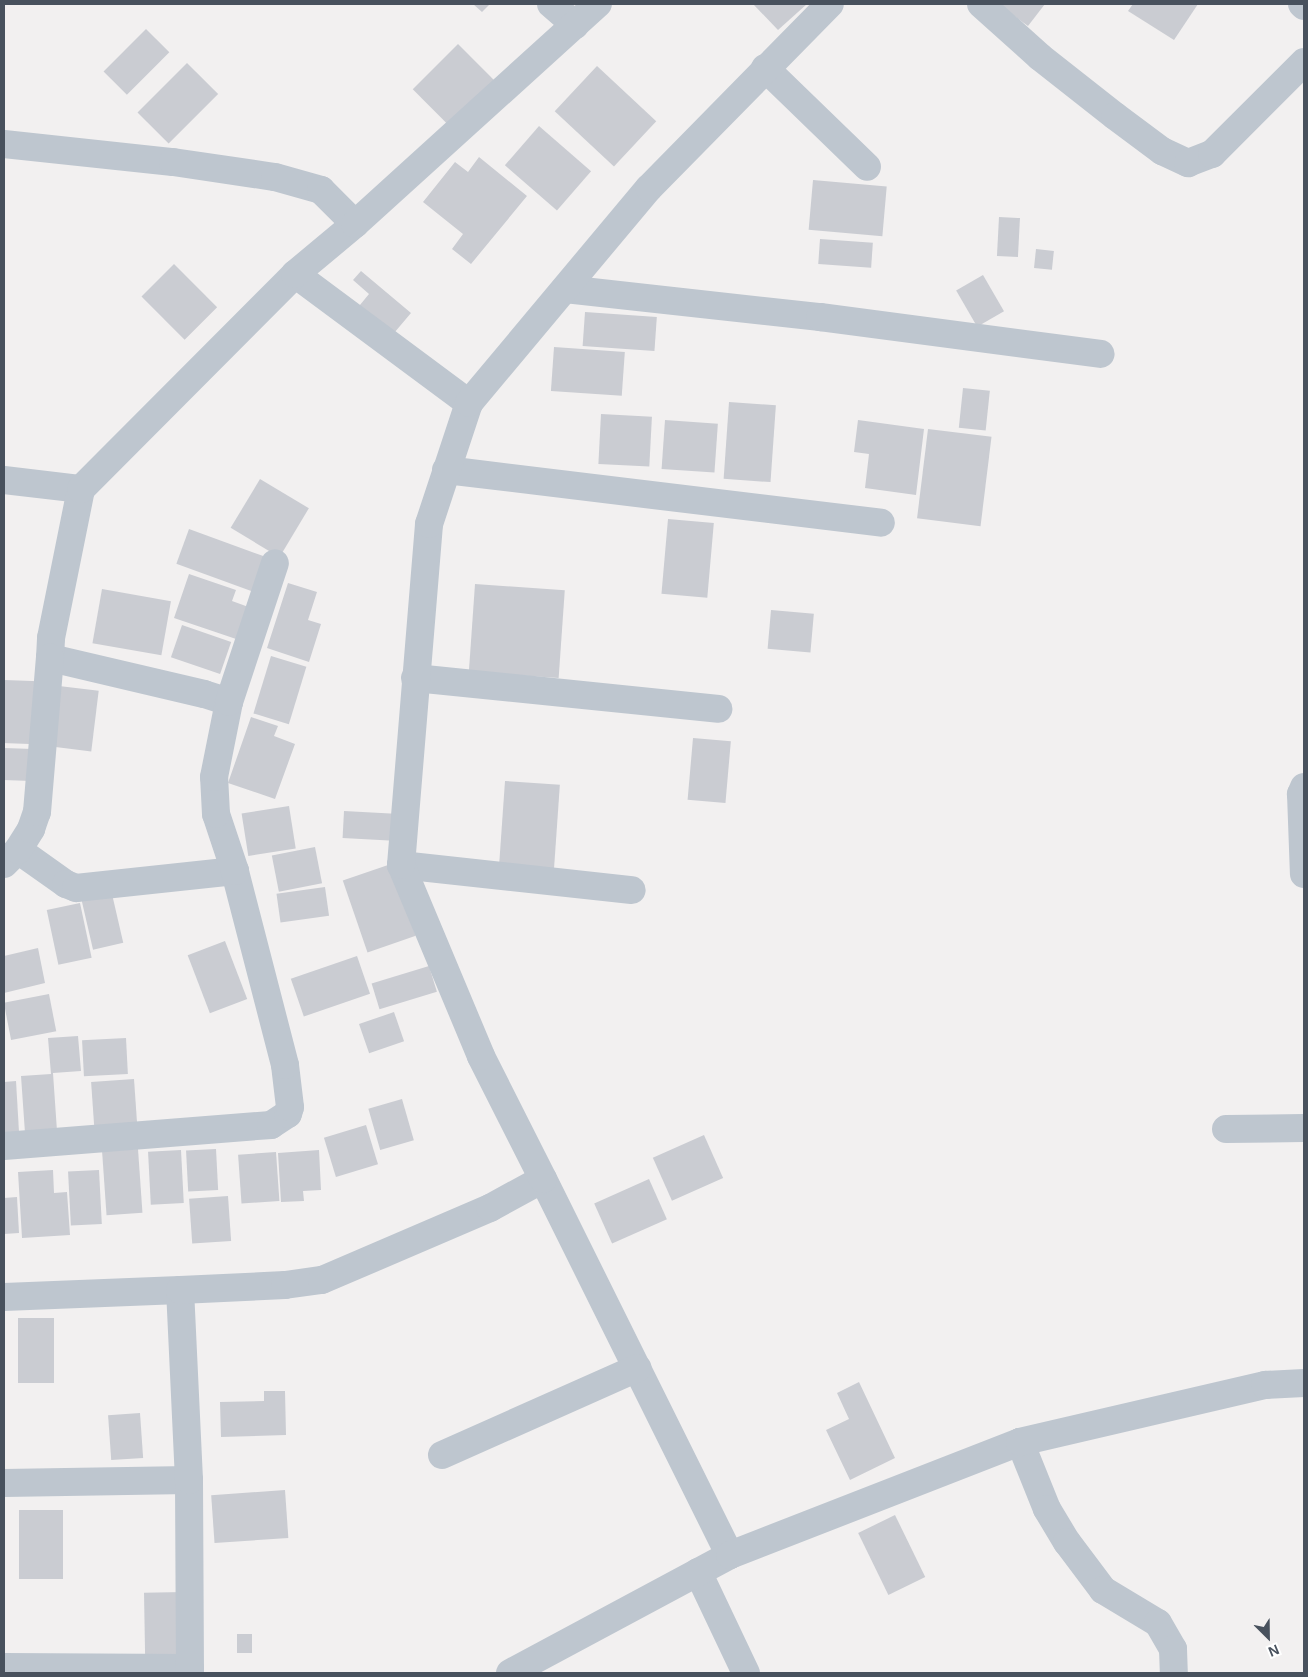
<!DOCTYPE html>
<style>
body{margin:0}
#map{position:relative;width:1308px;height:1677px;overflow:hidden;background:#f2f0f0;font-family:Helvetica,sans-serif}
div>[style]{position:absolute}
.building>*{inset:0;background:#caccd2;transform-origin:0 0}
.minor>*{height:28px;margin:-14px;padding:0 14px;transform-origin:14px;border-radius:14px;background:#bec6cf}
span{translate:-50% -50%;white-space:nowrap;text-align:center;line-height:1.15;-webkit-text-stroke:4.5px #fff;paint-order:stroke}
.frame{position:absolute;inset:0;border:5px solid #48515d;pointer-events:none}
.north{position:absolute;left:1243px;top:1612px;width:50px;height:50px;-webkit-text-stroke:4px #fff;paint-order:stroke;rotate:157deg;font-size:14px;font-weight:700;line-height:20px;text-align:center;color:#48515d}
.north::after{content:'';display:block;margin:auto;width:18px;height:22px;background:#48515d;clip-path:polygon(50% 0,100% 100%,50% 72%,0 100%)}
</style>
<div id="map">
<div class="building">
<div style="clip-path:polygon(473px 4px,490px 4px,482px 12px)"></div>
<div style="clip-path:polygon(753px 4px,807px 4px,778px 30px)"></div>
<div style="clip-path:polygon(998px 4px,1045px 4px,1028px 26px)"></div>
<div style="clip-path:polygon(1133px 4px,1198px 4px,1174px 40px,1128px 11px)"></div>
<div style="left:146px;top:29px;width:33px;height:60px;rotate:45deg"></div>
<div style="left:458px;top:44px;width:55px;height:64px;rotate:45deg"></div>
<div style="left:187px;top:63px;width:44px;height:70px;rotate:45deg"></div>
<div style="left:597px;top:66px;width:81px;height:62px;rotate:43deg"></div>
<div style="left:539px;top:126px;width:69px;height:52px;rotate:41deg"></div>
<div style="clip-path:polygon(479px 157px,527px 196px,471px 264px,452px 249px,463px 234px,423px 202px,455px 162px,468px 172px)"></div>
<div style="left:813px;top:180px;width:74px;height:50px;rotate:5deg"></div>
<div style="left:999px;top:217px;width:21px;height:39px;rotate:3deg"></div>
<div style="left:820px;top:239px;width:53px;height:25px;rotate:4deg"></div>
<div style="left:1036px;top:249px;width:18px;height:19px;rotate:6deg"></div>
<div style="left:174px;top:264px;width:61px;height:46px;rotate:45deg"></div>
<div style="clip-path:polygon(361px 271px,411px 313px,389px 339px,355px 311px,369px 294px,353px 280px)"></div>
<div style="left:983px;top:275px;width:42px;height:31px;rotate:60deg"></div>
<div style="left:585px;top:312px;width:72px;height:34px;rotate:4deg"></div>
<div style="left:554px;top:347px;width:71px;height:44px;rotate:4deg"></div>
<div style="left:963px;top:388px;width:27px;height:40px;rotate:6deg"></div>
<div style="left:729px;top:402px;width:47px;height:77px;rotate:4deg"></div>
<div style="left:601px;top:414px;width:51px;height:50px;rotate:3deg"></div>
<div style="left:665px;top:420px;width:53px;height:49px;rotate:4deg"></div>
<div style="clip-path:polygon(858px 420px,924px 429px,916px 495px,865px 488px,869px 454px,854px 452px)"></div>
<div style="left:928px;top:429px;width:64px;height:90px;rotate:7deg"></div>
<div style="left:260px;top:479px;width:57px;height:57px;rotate:31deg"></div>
<div style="left:668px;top:519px;width:46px;height:75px;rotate:5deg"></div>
<div style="left:189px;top:529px;width:85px;height:37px;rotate:20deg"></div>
<div style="clip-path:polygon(189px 574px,236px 590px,232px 601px,254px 609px,242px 641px,174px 618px)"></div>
<div style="clip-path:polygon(288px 583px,317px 592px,308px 620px,321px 624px,309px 662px,267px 648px)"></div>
<div style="left:475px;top:584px;width:90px;height:88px;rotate:4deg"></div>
<div style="left:102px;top:589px;width:70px;height:55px;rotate:10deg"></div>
<div style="left:771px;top:610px;width:43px;height:39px;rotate:5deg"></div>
<div style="left:182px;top:625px;width:52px;height:34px;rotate:19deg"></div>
<div style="left:271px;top:656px;width:37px;height:60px;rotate:17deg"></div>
<div style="left:4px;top:680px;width:35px;height:63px;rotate:2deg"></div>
<div style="left:59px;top:686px;width:40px;height:61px;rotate:7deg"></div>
<div style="clip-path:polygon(251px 717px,278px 726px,274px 736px,295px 744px,275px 799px,228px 783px)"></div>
<div style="left:693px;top:738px;width:38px;height:62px;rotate:5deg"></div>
<div style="left:4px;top:748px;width:36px;height:32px;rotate:2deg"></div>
<div style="left:505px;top:781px;width:55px;height:84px;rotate:4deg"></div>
<div style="left:289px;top:806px;width:43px;height:48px;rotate:81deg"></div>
<div style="left:344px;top:811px;width:51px;height:27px;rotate:3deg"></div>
<div style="left:315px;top:847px;width:37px;height:44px;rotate:79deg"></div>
<div style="left:391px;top:864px;width:76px;height:51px;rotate:71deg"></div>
<div style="left:325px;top:887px;width:29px;height:49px;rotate:82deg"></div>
<div style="left:112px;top:894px;width:50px;height:31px;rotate:77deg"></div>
<div style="left:80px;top:903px;width:56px;height:34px;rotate:78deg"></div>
<div style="left:225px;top:941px;width:62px;height:40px;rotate:69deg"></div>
<div style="clip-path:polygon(38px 948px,45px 983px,4px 993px,4px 956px)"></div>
<div style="left:357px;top:956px;width:40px;height:70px;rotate:71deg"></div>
<div style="left:429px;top:966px;width:27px;height:60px;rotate:73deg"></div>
<div style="left:49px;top:994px;width:38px;height:46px;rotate:79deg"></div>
<div style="left:394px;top:1012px;width:31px;height:37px;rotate:71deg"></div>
<div style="clip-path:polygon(78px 1036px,81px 1071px,53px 1073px,57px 1131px,25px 1133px,21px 1076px,51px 1074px,48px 1038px)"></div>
<div style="left:126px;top:1038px;width:36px;height:44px;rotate:87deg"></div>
<div style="left:134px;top:1079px;width:45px;height:43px;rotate:86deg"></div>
<div style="clip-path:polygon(16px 1081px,19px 1132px,4px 1133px,4px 1082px)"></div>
<div style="left:402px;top:1099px;width:43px;height:35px;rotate:74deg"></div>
<div style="left:366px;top:1125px;width:41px;height:44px;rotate:73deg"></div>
<div style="left:704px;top:1135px;width:47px;height:56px;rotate:66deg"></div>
<div style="left:138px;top:1149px;width:64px;height:36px;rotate:86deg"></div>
<div style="left:216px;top:1149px;width:41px;height:30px;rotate:87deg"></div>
<div style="left:181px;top:1150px;width:53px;height:33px;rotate:87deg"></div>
<div style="clip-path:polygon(319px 1150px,321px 1190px,303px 1191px,304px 1201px,281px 1202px,278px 1153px)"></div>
<div style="left:276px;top:1152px;width:49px;height:38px;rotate:86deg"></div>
<div style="clip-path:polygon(53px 1170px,54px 1193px,67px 1192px,70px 1235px,22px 1238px,18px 1172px)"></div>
<div style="left:99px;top:1170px;width:54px;height:31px;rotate:87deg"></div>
<div style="left:649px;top:1179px;width:44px;height:60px;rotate:66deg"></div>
<div style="left:228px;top:1196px;width:45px;height:39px;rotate:86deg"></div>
<div style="clip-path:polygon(17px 1197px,19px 1233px,4px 1234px,4px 1198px)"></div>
<div style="left:18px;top:1318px;width:36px;height:65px"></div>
<div style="clip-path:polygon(859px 1382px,895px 1458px,850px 1480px,826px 1430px,849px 1419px,837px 1393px)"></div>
<div style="clip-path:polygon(264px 1391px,285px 1391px,286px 1435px,221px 1437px,220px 1402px,264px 1401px)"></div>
<div style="left:140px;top:1413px;width:45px;height:32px;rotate:86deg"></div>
<div style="left:285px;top:1490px;width:48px;height:74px;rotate:86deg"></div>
<div style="left:19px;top:1510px;width:44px;height:69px"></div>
<div style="left:895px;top:1515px;width:69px;height:41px;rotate:64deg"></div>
<div style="left:184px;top:1592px;width:66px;height:40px;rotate:89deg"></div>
<div style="left:237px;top:1634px;width:15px;height:19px"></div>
</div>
<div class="minor">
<div style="left:551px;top:4px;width:32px;rotate:41deg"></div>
<div style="left:981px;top:4px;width:79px;rotate:41.9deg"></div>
<div style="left:1040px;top:57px;width:95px;rotate:38.2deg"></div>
<div style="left:1115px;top:116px;width:59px;rotate:36.7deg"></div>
<div style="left:1162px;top:151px;width:29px;rotate:25deg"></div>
<div style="left:1188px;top:163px;width:26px;rotate:-21deg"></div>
<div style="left:1212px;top:154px;width:130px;rotate:-45deg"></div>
<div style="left:1302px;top:4px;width:3px;rotate:45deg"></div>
<div style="left:765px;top:68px;width:142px;rotate:44.1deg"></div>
<div style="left:4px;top:144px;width:170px;rotate:6.1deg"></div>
<div style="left:173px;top:162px;width:103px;rotate:8.4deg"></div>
<div style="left:275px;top:177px;width:48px;rotate:15.8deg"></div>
<div style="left:321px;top:190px;width:48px;rotate:45deg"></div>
<div style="left:295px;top:274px;width:217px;rotate:36.6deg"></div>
<div style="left:565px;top:289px;width:257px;rotate:6.3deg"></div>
<div style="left:820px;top:317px;width:283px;rotate:7.5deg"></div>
<div style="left:446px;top:470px;width:438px;rotate:6.9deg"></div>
<div style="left:4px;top:480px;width:78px;rotate:6.7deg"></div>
<div style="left:415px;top:678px;width:305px;rotate:5.8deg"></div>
<div style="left:229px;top:702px;width:26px;rotate:-162deg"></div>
<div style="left:204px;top:694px;width:158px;rotate:-166.8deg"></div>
<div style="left:50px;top:658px;width:20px;rotate:-87deg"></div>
<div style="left:51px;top:638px;width:152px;rotate:-78.6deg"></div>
<div style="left:81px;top:489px;width:303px;rotate:-45.1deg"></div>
<div style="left:295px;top:274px;width:78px;rotate:-39.8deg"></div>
<div style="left:355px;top:224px;width:328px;rotate:-42.2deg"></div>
<div style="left:1304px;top:787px;width:8px;rotate:113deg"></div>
<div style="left:1301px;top:794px;width:80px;rotate:87.9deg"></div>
<div style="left:18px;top:850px;width:59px;rotate:35.3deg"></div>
<div style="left:66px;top:884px;width:11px;rotate:22deg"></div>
<div style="left:76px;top:888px;width:160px;rotate:-6.1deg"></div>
<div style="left:4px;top:864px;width:20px;rotate:-45deg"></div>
<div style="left:18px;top:850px;width:25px;rotate:-58deg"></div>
<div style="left:31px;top:829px;width:18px;rotate:-71deg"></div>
<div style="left:37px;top:812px;width:155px;rotate:-85.2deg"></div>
<div style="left:401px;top:865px;width:232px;rotate:6.2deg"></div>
<div style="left:1226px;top:1129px;width:78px;rotate:-0.7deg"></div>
<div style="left:4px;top:1146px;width:268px;rotate:-4.5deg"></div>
<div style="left:271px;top:1125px;width:20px;rotate:-33deg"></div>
<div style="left:288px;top:1114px;width:7px;rotate:-74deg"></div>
<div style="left:290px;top:1107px;width:42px;rotate:-96.8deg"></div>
<div style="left:285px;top:1065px;width:200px;rotate:-104.5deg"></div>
<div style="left:235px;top:871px;width:60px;rotate:-108.4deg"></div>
<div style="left:216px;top:814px;width:37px;rotate:-93deg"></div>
<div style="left:214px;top:777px;width:76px;rotate:-78.7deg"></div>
<div style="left:229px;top:702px;width:146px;rotate:-71.7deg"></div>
<div style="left:543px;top:1179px;width:420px;rotate:63.6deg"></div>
<div style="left:4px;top:1297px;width:176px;rotate:-2.3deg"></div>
<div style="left:1020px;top:1442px;width:72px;rotate:68.1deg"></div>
<div style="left:1047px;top:1509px;width:39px;rotate:59deg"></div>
<div style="left:1067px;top:1542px;width:60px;rotate:53.1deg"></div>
<div style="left:1103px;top:1590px;width:64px;rotate:31deg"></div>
<div style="left:1158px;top:1623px;width:30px;rotate:60deg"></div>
<div style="left:1173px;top:1649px;width:24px;rotate:88deg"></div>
<div style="left:442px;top:1455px;width:214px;rotate:-24deg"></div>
<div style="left:4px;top:1483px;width:185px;rotate:-0.9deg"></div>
<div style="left:698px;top:1572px;width:112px;rotate:64.6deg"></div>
<div style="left:4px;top:1667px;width:186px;rotate:0.3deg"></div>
<div style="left:190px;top:1673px;width:193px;rotate:-90.3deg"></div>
<div style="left:189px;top:1480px;width:190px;rotate:-92.7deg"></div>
<div style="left:180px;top:1290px;width:105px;rotate:-2.7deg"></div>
<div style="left:285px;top:1285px;width:37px;rotate:-8deg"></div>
<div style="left:322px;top:1280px;width:183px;rotate:-23.2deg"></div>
<div style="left:490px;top:1208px;width:60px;rotate:-28.7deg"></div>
<div style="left:543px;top:1179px;width:138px;rotate:-116.8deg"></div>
<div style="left:481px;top:1056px;width:207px;rotate:-112.7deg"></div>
<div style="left:401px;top:865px;width:342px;rotate:-85.3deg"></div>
<div style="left:429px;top:524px;width:127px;rotate:-71.7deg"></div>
<div style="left:469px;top:403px;width:280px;rotate:-50.1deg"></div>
<div style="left:649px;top:188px;width:258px;rotate:-45.5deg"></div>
<div style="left:510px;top:1673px;width:250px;rotate:-28.2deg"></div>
<div style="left:730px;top:1555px;width:311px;rotate:-21.3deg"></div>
<div style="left:1020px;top:1442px;width:252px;rotate:-13.1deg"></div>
<div style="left:1265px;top:1385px;width:39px;rotate:-3deg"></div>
</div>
<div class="frame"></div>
<div class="north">N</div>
</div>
